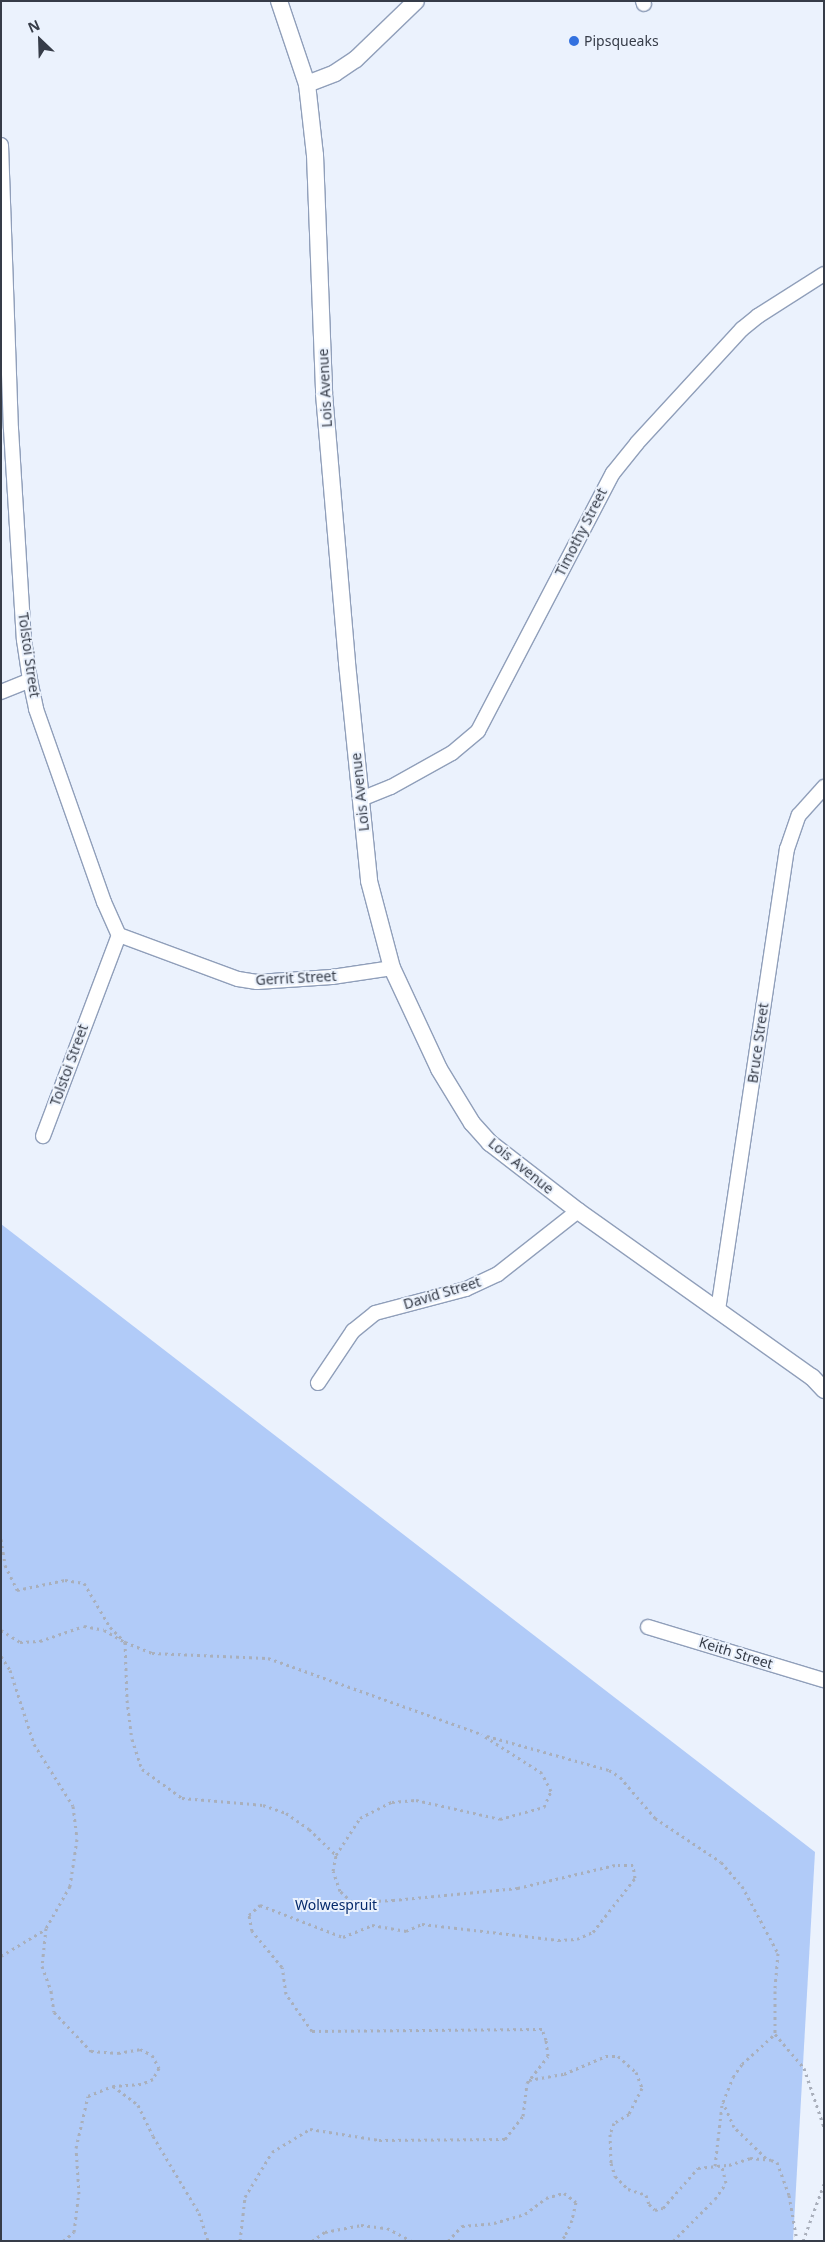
<!DOCTYPE html>
<style>
body{margin:0}
#map{position:relative;width:825px;height:2242px;overflow:hidden;background:#ebf2fd;font-family:"Noto Sans",sans-serif}
div>[style]{position:absolute}
.green>*{inset:0;background:#b1cbf8}
.path>*{height:3px;margin-top:-1.5px;transform-origin:0;background:repeating-linear-gradient(90deg,#a9afbb 0 2.5px,transparent 0 6.5px)}
.roads{filter:drop-shadow(1px 0 #909fba) drop-shadow(-1px 0 #909fba) drop-shadow(0 1px #909fba) drop-shadow(0 -1px #909fba)}
.minor>*{height:14px;margin:-7px;padding:0 7px;transform-origin:7px;border-radius:7px;background:#fff}
.tertiary>*{height:16px;margin:-8px;padding:0 8px;transform-origin:8px;border-radius:8px;background:#fff}
.dots>*{width:14px;height:14px;translate:-50% -50%;box-sizing:border-box;border:2px solid #ebf2fd;border-radius:50%}
span{translate:-50% -50%;white-space:nowrap;text-align:center;line-height:1.15;-webkit-text-stroke:4px #ebf2fd;paint-order:stroke}
.poi-label{font-size:14px;color:#363c48}
.left{translate:0 -50%;text-align:left}
.street-label{font-size:14px;color:#363c48}
.park-label{font-size:14px;color:#052a6b}
.frame{position:absolute;inset:0;border:2px solid #363c48;pointer-events:none}
.north{position:absolute;left:15px;top:15px;width:50px;height:50px;-webkit-text-stroke:4px #ebf2fd;paint-order:stroke;rotate:336deg;font-size:14px;font-weight:700;line-height:20px;text-align:center;color:#363c48}
.north::after{content:'';display:block;margin:auto;width:18px;height:22px;background:#363c48;clip-path:polygon(50% 0,100% 100%,50% 72%,0 100%)}
</style>
<div id="map">
<div class="green">
<div style="clip-path:polygon(1px 1224px,815px 1852px,793px 2241px,1px 2241px)"></div>
</div>
<div class="path">
<div style="left:1px;top:1539px;width:26px;rotate:81deg"></div>
<div style="left:5px;top:1565px;width:28px;rotate:64deg"></div>
<div style="left:17px;top:1590px;width:49px;rotate:-11.8deg"></div>
<div style="left:65px;top:1580px;width:19px;rotate:9deg"></div>
<div style="left:84px;top:1583px;width:51px;rotate:59.4deg"></div>
<div style="left:110px;top:1627px;width:21px;rotate:45deg"></div>
<div style="left:125px;top:1642px;width:29px;rotate:22deg"></div>
<div style="left:152px;top:1653px;width:116px;rotate:2.5deg"></div>
<div style="left:268px;top:1658px;width:226px;rotate:19.6deg"></div>
<div style="left:1px;top:1630px;width:22px;rotate:32deg"></div>
<div style="left:20px;top:1642px;width:20px;rotate:-3deg"></div>
<div style="left:40px;top:1641px;width:46px;rotate:-18.8deg"></div>
<div style="left:84px;top:1626px;width:20px;rotate:11deg"></div>
<div style="left:104px;top:1630px;width:24px;rotate:30deg"></div>
<div style="left:125px;top:1642px;width:58px;rotate:88deg"></div>
<div style="left:127px;top:1700px;width:39px;rotate:83deg"></div>
<div style="left:132px;top:1739px;width:32px;rotate:72deg"></div>
<div style="left:142px;top:1769px;width:49px;rotate:35.9deg"></div>
<div style="left:182px;top:1798px;width:81px;rotate:4.9deg"></div>
<div style="left:263px;top:1805px;width:24px;rotate:19deg"></div>
<div style="left:286px;top:1813px;width:28px;rotate:35deg"></div>
<div style="left:309px;top:1829px;width:37px;rotate:44deg"></div>
<div style="left:1px;top:1656px;width:17px;rotate:57deg"></div>
<div style="left:10px;top:1670px;width:78px;rotate:72deg"></div>
<div style="left:34px;top:1744px;width:73px;rotate:57.8deg"></div>
<div style="left:73px;top:1806px;width:33px;rotate:83deg"></div>
<div style="left:77px;top:1839px;width:48px;rotate:98.5deg"></div>
<div style="left:70px;top:1886px;width:48px;rotate:119.7deg"></div>
<div style="left:46px;top:1928px;width:38px;rotate:96deg"></div>
<div style="left:42px;top:1966px;width:27px;rotate:70deg"></div>
<div style="left:51px;top:1991px;width:21px;rotate:82deg"></div>
<div style="left:54px;top:2012px;width:54px;rotate:46.5deg"></div>
<div style="left:91px;top:2051px;width:27px;rotate:4deg"></div>
<div style="left:118px;top:2053px;width:22px;rotate:-10deg"></div>
<div style="left:140px;top:2049px;width:13px;rotate:27deg"></div>
<div style="left:152px;top:2055px;width:15px;rotate:62deg"></div>
<div style="left:159px;top:2068px;width:13px;rotate:119deg"></div>
<div style="left:153px;top:2079px;width:13px;rotate:157deg"></div>
<div style="left:141px;top:2084px;width:28px;rotate:176deg"></div>
<div style="left:487px;top:1736px;width:127px;rotate:15.6deg"></div>
<div style="left:609px;top:1770px;width:13px;rotate:32deg"></div>
<div style="left:620px;top:1777px;width:54px;rotate:49.5deg"></div>
<div style="left:655px;top:1818px;width:79px;rotate:33.7deg"></div>
<div style="left:721px;top:1862px;width:32px;rotate:49deg"></div>
<div style="left:742px;top:1886px;width:76px;rotate:61.8deg"></div>
<div style="left:778px;top:1953px;width:38px;rotate:95deg"></div>
<div style="left:775px;top:1991px;width:43px;rotate:90deg"></div>
<div style="left:775px;top:2034px;width:45px;rotate:49.5deg"></div>
<div style="left:804px;top:2068px;width:62px;rotate:71.3deg"></div>
<div style="left:1px;top:1956px;width:52px;rotate:-31deg"></div>
<div style="left:529px;top:2080px;width:36px;rotate:-10deg"></div>
<div style="left:564px;top:2074px;width:46px;rotate:-23.2deg"></div>
<div style="left:606px;top:2056px;width:12px"></div>
<div style="left:618px;top:2056px;width:24px;rotate:42deg"></div>
<div style="left:636px;top:2072px;width:17px;rotate:69deg"></div>
<div style="left:642px;top:2088px;width:29px;rotate:117deg"></div>
<div style="left:629px;top:2114px;width:17px;rotate:149deg"></div>
<div style="left:614px;top:2123px;width:12px;rotate:110deg"></div>
<div style="left:610px;top:2134px;width:29px;rotate:88deg"></div>
<div style="left:611px;top:2163px;width:14px;rotate:73deg"></div>
<div style="left:615px;top:2176px;width:18px;rotate:45deg"></div>
<div style="left:628px;top:2189px;width:19px;rotate:18deg"></div>
<div style="left:646px;top:2195px;width:9px;rotate:72deg"></div>
<div style="left:649px;top:2204px;width:8px;rotate:45deg"></div>
<div style="left:655px;top:2210px;width:8px;rotate:-14deg"></div>
<div style="left:663px;top:2208px;width:53px;rotate:-48.8deg"></div>
<div style="left:698px;top:2168px;width:31px;rotate:-6deg"></div>
<div style="left:729px;top:2165px;width:22px;rotate:-18deg"></div>
<div style="left:750px;top:2158px;width:21px;rotate:5deg"></div>
<div style="left:771px;top:2160px;width:6px;rotate:18deg"></div>
<div style="left:777px;top:2162px;width:35px;rotate:70deg"></div>
<div style="left:789px;top:2195px;width:47px;rotate:80.1deg"></div>
<div style="left:766px;top:2158px;width:45px;rotate:-135.9deg"></div>
<div style="left:734px;top:2127px;width:27px;rotate:-114deg"></div>
<div style="left:723px;top:2102px;width:27px;rotate:-68deg"></div>
<div style="left:733px;top:2077px;width:16px;rotate:-55deg"></div>
<div style="left:742px;top:2064px;width:45px;rotate:-42.3deg"></div>
<div style="left:715px;top:2166px;width:61px;rotate:-83.5deg"></div>
<div style="left:63px;top:2241px;width:14px;rotate:-39deg"></div>
<div style="left:74px;top:2232px;width:38px;rotate:-83deg"></div>
<div style="left:79px;top:2194px;width:46px;rotate:-93.7deg"></div>
<div style="left:76px;top:2148px;width:53px;rotate:-77deg"></div>
<div style="left:88px;top:2096px;width:27px;rotate:-22deg"></div>
<div style="left:113px;top:2086px;width:31px;rotate:37deg"></div>
<div style="left:138px;top:2105px;width:34px;rotate:64deg"></div>
<div style="left:153px;top:2136px;width:90px;rotate:59.1deg"></div>
<div style="left:199px;top:2213px;width:29px;rotate:72deg"></div>
<div style="left:240px;top:2241px;width:44px;rotate:-83.5deg"></div>
<div style="left:245px;top:2197px;width:52px;rotate:-59deg"></div>
<div style="left:272px;top:2152px;width:44px;rotate:-31.2deg"></div>
<div style="left:310px;top:2129px;width:70px;rotate:9.1deg"></div>
<div style="left:379px;top:2140px;width:126px;rotate:-0.5deg"></div>
<div style="left:505px;top:2139px;width:29px;rotate:-52deg"></div>
<div style="left:523px;top:2116px;width:33px;rotate:-83deg"></div>
<div style="left:527px;top:2083px;width:34px;rotate:-52deg"></div>
<div style="left:548px;top:2056px;width:16px;rotate:-97deg"></div>
<div style="left:546px;top:2040px;width:12px;rotate:-110deg"></div>
<div style="left:542px;top:2029px;width:230px;rotate:179.5deg"></div>
<div style="left:312px;top:2031px;width:45px;rotate:-125.1deg"></div>
<div style="left:286px;top:1994px;width:27px;rotate:-98deg"></div>
<div style="left:282px;top:1967px;width:47px;rotate:-129.8deg"></div>
<div style="left:252px;top:1931px;width:16px;rotate:-101deg"></div>
<div style="left:249px;top:1915px;width:15px;rotate:-42deg"></div>
<div style="left:260px;top:1905px;width:89px;rotate:21.1deg"></div>
<div style="left:343px;top:1937px;width:31px;rotate:-22deg"></div>
<div style="left:372px;top:1925px;width:35px;rotate:10deg"></div>
<div style="left:406px;top:1931px;width:17px;rotate:-24deg"></div>
<div style="left:422px;top:1924px;width:137px;rotate:6.7deg"></div>
<div style="left:558px;top:1940px;width:19px;rotate:-3deg"></div>
<div style="left:577px;top:1939px;width:17px;rotate:-24deg"></div>
<div style="left:593px;top:1932px;width:68px;rotate:-52.1deg"></div>
<div style="left:635px;top:1878px;width:13px;rotate:-99deg"></div>
<div style="left:633px;top:1865px;width:18px;rotate:180deg"></div>
<div style="left:615px;top:1865px;width:100px;rotate:166.7deg"></div>
<div style="left:518px;top:1888px;width:125px;rotate:174.5deg"></div>
<div style="left:394px;top:1900px;width:42px;rotate:177.3deg"></div>
<div style="left:352px;top:1902px;width:16px;rotate:-137deg"></div>
<div style="left:340px;top:1891px;width:21px;rotate:-109deg"></div>
<div style="left:333px;top:1871px;width:16px;rotate:-79deg"></div>
<div style="left:336px;top:1855px;width:44px;rotate:-57deg"></div>
<div style="left:360px;top:1818px;width:36px;rotate:-27deg"></div>
<div style="left:392px;top:1802px;width:24px;rotate:-5deg"></div>
<div style="left:416px;top:1800px;width:86px;rotate:12.7deg"></div>
<div style="left:500px;top:1819px;width:46px;rotate:-15.3deg"></div>
<div style="left:544px;top:1807px;width:17px;rotate:-66deg"></div>
<div style="left:551px;top:1791px;width:20px;rotate:-117deg"></div>
<div style="left:542px;top:1773px;width:72px;rotate:-147.4deg"></div>
<div style="left:312px;top:2241px;width:16px;rotate:-35deg"></div>
<div style="left:325px;top:2232px;width:37px;rotate:-11deg"></div>
<div style="left:361px;top:2225px;width:26px;rotate:7deg"></div>
<div style="left:387px;top:2228px;width:27px;rotate:28deg"></div>
<div style="left:448px;top:2241px;width:21px;rotate:-47deg"></div>
<div style="left:462px;top:2226px;width:32px;rotate:-5deg"></div>
<div style="left:494px;top:2223px;width:32px;rotate:-16deg"></div>
<div style="left:525px;top:2214px;width:26px;rotate:-37deg"></div>
<div style="left:546px;top:2198px;width:19px;rotate:-16deg"></div>
<div style="left:564px;top:2193px;width:15px;rotate:37deg"></div>
<div style="left:576px;top:2202px;width:18px;rotate:103deg"></div>
<div style="left:572px;top:2220px;width:17px;rotate:114deg"></div>
<div style="left:565px;top:2236px;width:7px;rotate:135deg"></div>
<div style="left:673px;top:2241px;width:59px;rotate:-45deg"></div>
<div style="left:715px;top:2199px;width:19px;rotate:-55deg"></div>
<div style="left:726px;top:2183px;width:16px;rotate:-104deg"></div>
<div style="left:803px;top:2241px;width:61px;rotate:-69.8deg"></div>
</div>
<div class="roads">
<div class="minor">
<div style="left:643px;top:1px;width:3px;rotate:72deg"></div>
<div style="left:1px;top:145px;width:284px;rotate:88deg"></div>
<div style="left:11px;top:429px;width:211px;rotate:86.5deg"></div>
<div style="left:24px;top:640px;width:40px;rotate:81.5deg"></div>
<div style="left:30px;top:680px;width:30px;rotate:78deg"></div>
<div style="left:36px;top:709px;width:205px;rotate:70.6deg"></div>
<div style="left:104px;top:902px;width:36px;rotate:66deg"></div>
<div style="left:119px;top:935px;width:215px;rotate:110.7deg"></div>
<div style="left:1px;top:692px;width:31px;rotate:-22deg"></div>
<div style="left:361px;top:799px;width:32px;rotate:-22deg"></div>
<div style="left:391px;top:787px;width:70px;rotate:-29.1deg"></div>
<div style="left:452px;top:753px;width:34px;rotate:-40deg"></div>
<div style="left:478px;top:731px;width:291px;rotate:-62.4deg"></div>
<div style="left:613px;top:473px;width:38px;rotate:-51deg"></div>
<div style="left:637px;top:443px;width:155px;rotate:-47.4deg"></div>
<div style="left:742px;top:329px;width:21px;rotate:-39deg"></div>
<div style="left:758px;top:316px;width:78px;rotate:-32.5deg"></div>
<div style="left:119px;top:935px;width:127px;rotate:20.3deg"></div>
<div style="left:238px;top:979px;width:19px;rotate:9deg"></div>
<div style="left:257px;top:982px;width:75px;rotate:-3.8deg"></div>
<div style="left:332px;top:977px;width:61px;rotate:-8.5deg"></div>
<div style="left:718px;top:1310px;width:466px;rotate:-81.5deg"></div>
<div style="left:787px;top:849px;width:36px;rotate:-71deg"></div>
<div style="left:799px;top:815px;width:38px;rotate:-48deg"></div>
<div style="left:318px;top:1383px;width:63px;rotate:-56.1deg"></div>
<div style="left:353px;top:1331px;width:28px;rotate:-39deg"></div>
<div style="left:375px;top:1313px;width:94px;rotate:-14.8deg"></div>
<div style="left:466px;top:1289px;width:35px;rotate:-25deg"></div>
<div style="left:498px;top:1274px;width:102px;rotate:-38.2deg"></div>
<div style="left:648px;top:1627px;width:184px;rotate:16.8deg"></div>
</div>
<div class="tertiary">
<div style="left:279px;top:1px;width:88px;rotate:71.4deg"></div>
<div style="left:307px;top:84px;width:71px;rotate:83.6deg"></div>
<div style="left:315px;top:155px;width:239px;rotate:87.8deg"></div>
<div style="left:324px;top:394px;width:270px;rotate:85.1deg"></div>
<div style="left:347px;top:663px;width:219px;rotate:84.2deg"></div>
<div style="left:369px;top:881px;width:90px;rotate:75.2deg"></div>
<div style="left:392px;top:968px;width:111px;rotate:65deg"></div>
<div style="left:439px;top:1069px;width:63px;rotate:58.6deg"></div>
<div style="left:472px;top:1123px;width:27px;rotate:48deg"></div>
<div style="left:490px;top:1143px;width:111px;rotate:37.7deg"></div>
<div style="left:578px;top:1211px;width:287px;rotate:35.4deg"></div>
<div style="left:812px;top:1377px;width:18px;rotate:47deg"></div>
<div style="left:307px;top:84px;width:30px;rotate:-21deg"></div>
<div style="left:335px;top:73px;width:25px;rotate:-34deg"></div>
<div style="left:356px;top:59px;width:83px;rotate:-44deg"></div>
</div>
</div>
<div class="dots">
<div style="left:574px;top:41px;background:#3371df"></div>
</div>
<div class="poi-label">
<span class="left" style="left:584px;top:41px">Pipsqueaks</span>
</div>
<div class="street-label">
<span style="left:325px;top:388px;rotate:-93deg">Lois Avenue</span>
<span style="left:581px;top:532px;rotate:-63deg">Timothy Street</span>
<span style="left:29px;top:655px;rotate:82deg">Tolstoi Street</span>
<span style="left:360px;top:792px;rotate:-96deg">Lois Avenue</span>
<span style="left:296px;top:978px;rotate:-3deg">Gerrit Street</span>
<span style="left:758px;top:1043px;rotate:-82deg">Bruce Street</span>
<span style="left:69px;top:1065px;rotate:-70deg">Tolstoi Street</span>
<span style="left:521px;top:1166px;rotate:39deg">Lois Avenue</span>
<span style="left:442px;top:1293px;rotate:-17deg">David Street</span>
<span style="left:736px;top:1653px;rotate:17deg">Keith Street</span>
</div>
<div class="park-label">
<span style="left:336px;top:1905px">Wolwespruit</span>
</div>
<div class="frame"></div>
<div class="north">N</div>
</div>
